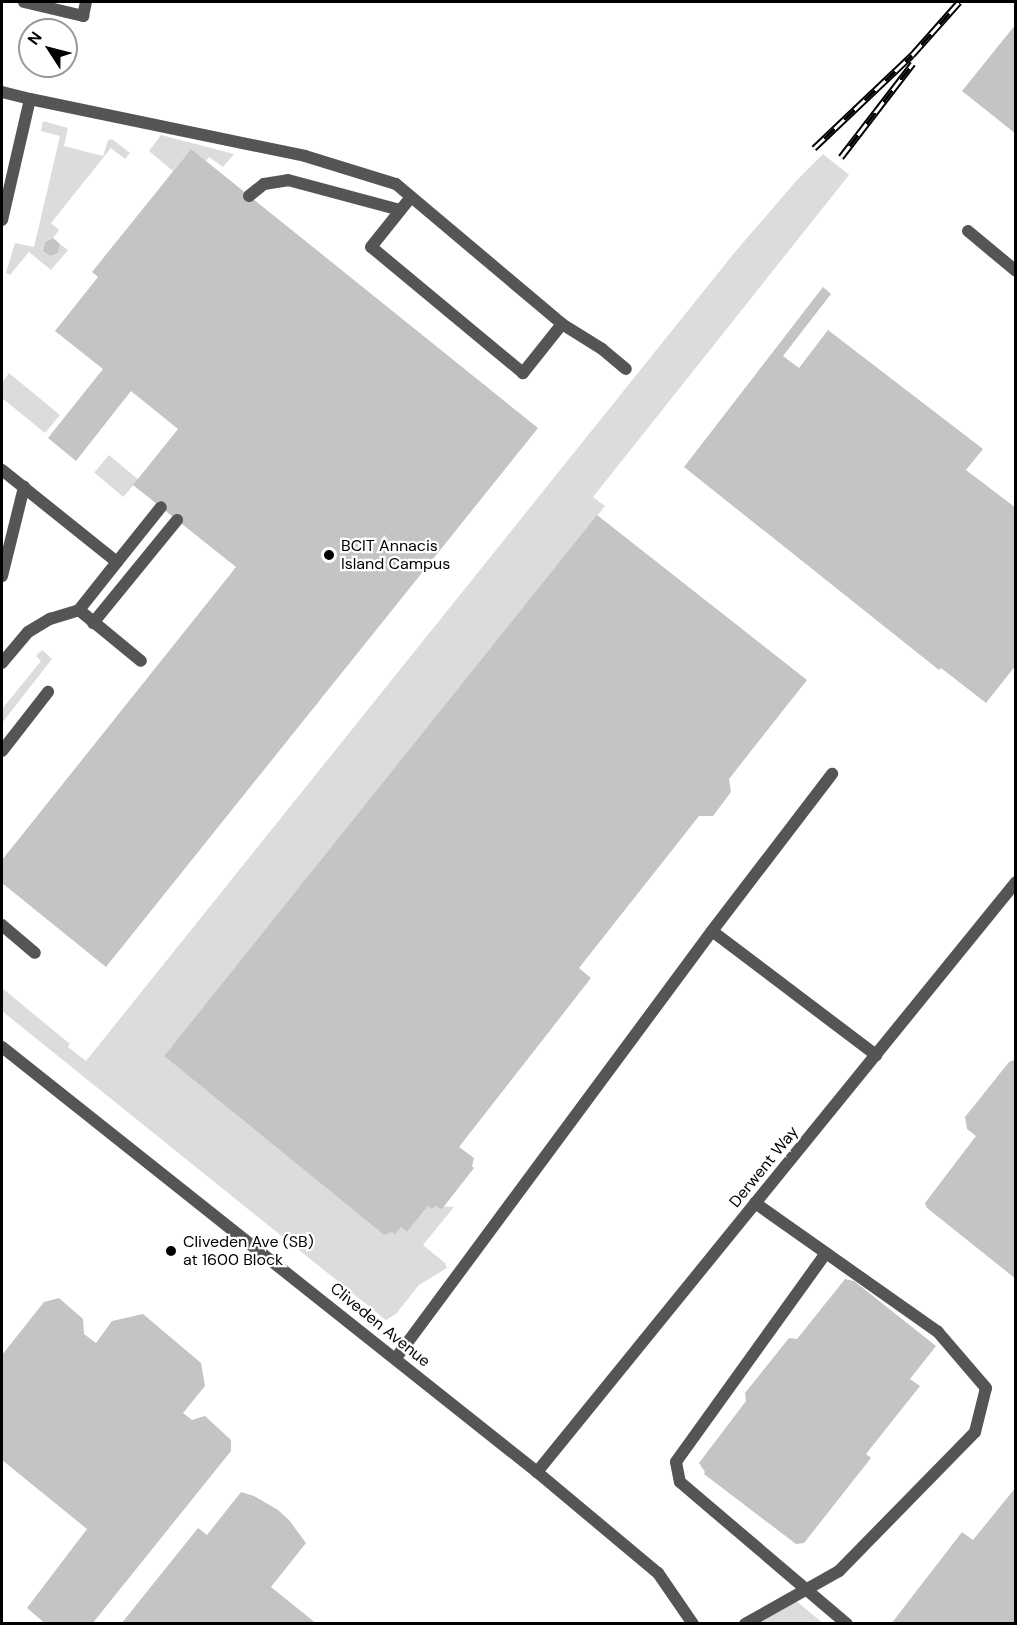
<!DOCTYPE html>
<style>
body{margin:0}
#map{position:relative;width:1017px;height:1625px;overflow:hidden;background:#fff;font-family:"DM Sans",sans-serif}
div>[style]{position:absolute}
.green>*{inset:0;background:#dcdcdc;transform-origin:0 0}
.building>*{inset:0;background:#c4c4c4}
.service>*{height:12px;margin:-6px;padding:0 6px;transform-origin:6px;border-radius:6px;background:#555}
.minor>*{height:12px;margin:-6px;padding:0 6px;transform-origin:6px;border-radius:6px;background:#555}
.tertiary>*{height:12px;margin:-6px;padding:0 6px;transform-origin:6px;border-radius:6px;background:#555}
.rail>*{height:7px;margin-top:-3.5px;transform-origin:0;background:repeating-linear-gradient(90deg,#fff 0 14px,#000 0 28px);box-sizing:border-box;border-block:2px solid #000}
.dots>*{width:16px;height:16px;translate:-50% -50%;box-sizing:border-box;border:3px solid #fff;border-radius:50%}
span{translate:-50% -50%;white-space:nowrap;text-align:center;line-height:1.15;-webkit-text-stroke:4.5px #fff;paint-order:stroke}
.poi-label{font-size:16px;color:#000}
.left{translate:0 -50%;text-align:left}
.street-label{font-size:16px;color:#000}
.frame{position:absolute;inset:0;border:3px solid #000;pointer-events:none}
.north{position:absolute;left:18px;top:18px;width:60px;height:60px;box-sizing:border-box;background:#fff;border:2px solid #999;border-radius:50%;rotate:306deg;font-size:16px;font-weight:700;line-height:24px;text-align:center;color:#000}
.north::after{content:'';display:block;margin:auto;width:21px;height:27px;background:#000;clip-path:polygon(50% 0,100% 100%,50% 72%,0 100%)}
</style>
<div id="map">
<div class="green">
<div style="clip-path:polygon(43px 121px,68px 128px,64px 146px,103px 156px,108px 140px,112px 139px,130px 153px,125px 159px,111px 148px,51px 223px,59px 230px,53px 238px,45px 242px,43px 251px,50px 256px,58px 253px,60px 244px,68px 250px,51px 270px,29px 252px,10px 275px,6px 273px,15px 243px,34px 247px,60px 136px,41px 131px)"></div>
<div style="clip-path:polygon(161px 135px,234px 154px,223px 167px,209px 157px,206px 161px,191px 149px,173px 171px,149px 151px)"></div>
<div style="clip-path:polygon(823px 154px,849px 175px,593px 497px,605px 506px,164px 1056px,384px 1235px,401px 1227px,407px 1232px,428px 1206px,454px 1207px,423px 1245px,445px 1263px,447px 1268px,419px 1285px,396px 1314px,386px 1320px,2px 1011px,2px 988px,70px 1044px,68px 1047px,86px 1061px,735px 252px,797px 180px)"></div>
<div style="clip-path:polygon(9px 373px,60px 415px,45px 433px,2px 398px,2px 383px)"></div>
<div style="left:109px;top:455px;width:38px;height:23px;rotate:40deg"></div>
<div style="clip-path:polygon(42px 650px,52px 659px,2px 723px,2px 709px,41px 661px,36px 656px)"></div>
<div style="clip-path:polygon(796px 1601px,823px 1623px,750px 1624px)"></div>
</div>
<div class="building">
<div style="clip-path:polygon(1016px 24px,1016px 134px,962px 91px)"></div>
<div style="clip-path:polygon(191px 149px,538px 428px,106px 967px,2px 883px,2px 860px,236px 567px,133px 485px,178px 429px,131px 391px,76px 461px,48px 438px,103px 369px,55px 331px,98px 277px,92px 272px)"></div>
<div style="clip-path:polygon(53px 238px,60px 244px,58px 253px,50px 256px,43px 251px,45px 242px)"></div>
<div style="clip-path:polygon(823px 287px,831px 294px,783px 356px,799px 368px,828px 330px,983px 449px,966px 470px,1016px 508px,1016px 665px,986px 703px,941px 668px,939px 670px,684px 467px)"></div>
<div style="clip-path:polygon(597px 515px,807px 680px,729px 779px,731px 792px,713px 816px,699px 816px,579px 968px,591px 978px,459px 1147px,474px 1158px,472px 1166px,474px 1168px,442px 1209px,435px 1206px,432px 1209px,428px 1206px,407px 1232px,401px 1227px,395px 1234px,392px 1232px,384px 1235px,164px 1056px)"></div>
<div style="clip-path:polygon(1016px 1059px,1016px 1279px,927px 1208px,925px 1203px,976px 1136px,967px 1129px,965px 1117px,1009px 1062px)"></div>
<div style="clip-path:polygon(845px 1279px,854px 1281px,936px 1346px,910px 1379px,920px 1386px,866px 1454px,871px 1458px,804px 1543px,796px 1544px,704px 1474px,705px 1472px,699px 1463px,746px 1401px,745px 1393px,789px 1338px,797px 1339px)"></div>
<div style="clip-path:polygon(59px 1298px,83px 1319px,84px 1334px,96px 1343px,112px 1321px,143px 1314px,201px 1363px,205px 1386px,183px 1413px,192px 1420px,205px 1416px,231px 1440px,231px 1451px,92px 1624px,46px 1624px,27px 1608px,87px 1529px,2px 1460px,2px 1355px,44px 1302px)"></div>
<div style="clip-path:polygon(1016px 1487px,1016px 1624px,891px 1624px,962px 1532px,973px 1540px)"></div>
<div style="clip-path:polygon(241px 1492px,254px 1496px,278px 1510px,289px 1520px,306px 1543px,271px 1587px,317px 1624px,121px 1624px,198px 1528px,207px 1535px)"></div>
</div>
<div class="service">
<div style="left:24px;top:2px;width:61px;rotate:13.3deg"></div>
<div style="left:83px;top:16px;width:14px;rotate:-78deg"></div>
<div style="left:2px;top:92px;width:29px;rotate:14deg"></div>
<div style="left:30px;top:99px;width:124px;rotate:103deg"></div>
<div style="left:30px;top:99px;width:281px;rotate:11.7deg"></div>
<div style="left:305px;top:156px;width:95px;rotate:17.1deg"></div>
<div style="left:396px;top:184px;width:217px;rotate:40.1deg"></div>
<div style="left:562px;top:324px;width:63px;rotate:128.5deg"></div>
<div style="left:523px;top:373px;width:197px;rotate:-140.3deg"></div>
<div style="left:371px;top:247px;width:64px;rotate:-51.3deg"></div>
<div style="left:249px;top:196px;width:19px;rotate:-39deg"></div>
<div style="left:264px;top:184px;width:24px;rotate:-9deg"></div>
<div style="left:288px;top:180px;width:116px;rotate:15deg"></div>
<div style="left:968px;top:231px;width:62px;rotate:39.8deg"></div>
<div style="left:562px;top:324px;width:47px;rotate:32deg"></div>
<div style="left:602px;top:349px;width:31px;rotate:40deg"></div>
<div style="left:2px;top:470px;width:147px;rotate:38.7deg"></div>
<div style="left:117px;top:562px;width:61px;rotate:128.4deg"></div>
<div style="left:117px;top:562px;width:70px;rotate:-51.3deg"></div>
<div style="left:2px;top:576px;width:92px;rotate:-76.1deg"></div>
<div style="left:93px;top:623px;width:133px;rotate:-50.8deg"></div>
<div style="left:2px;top:663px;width:40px;rotate:-50deg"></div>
<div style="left:28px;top:632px;width:26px;rotate:-31deg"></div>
<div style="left:50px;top:619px;width:30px;rotate:-17deg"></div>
<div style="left:79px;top:610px;width:80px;rotate:39.4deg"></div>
<div style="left:2px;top:751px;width:75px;rotate:-52.1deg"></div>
<div style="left:2px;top:925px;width:43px;rotate:40.3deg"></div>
<div style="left:712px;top:931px;width:206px;rotate:37.1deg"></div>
<div style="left:826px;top:1253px;width:257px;rotate:125.7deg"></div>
<div style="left:676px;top:1462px;width:20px;rotate:79deg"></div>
<div style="left:680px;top:1482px;width:219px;rotate:40.4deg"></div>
<div style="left:396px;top:1358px;width:531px;rotate:-53.5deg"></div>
<div style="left:712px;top:931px;width:198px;rotate:-52.6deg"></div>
<div style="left:745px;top:1624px;width:108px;rotate:-29.4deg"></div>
<div style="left:839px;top:1571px;width:194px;rotate:-45.6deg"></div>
<div style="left:975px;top:1432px;width:45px;rotate:-76deg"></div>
<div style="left:986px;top:1388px;width:74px;rotate:-130.6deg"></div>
<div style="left:938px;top:1332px;width:224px;rotate:-144.8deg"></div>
</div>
<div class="minor">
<div style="left:537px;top:1472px;width:158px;rotate:39.9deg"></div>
<div style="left:658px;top:1573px;width:62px;rotate:55.5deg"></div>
</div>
<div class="tertiary">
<div style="left:2px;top:1047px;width:683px;rotate:38.46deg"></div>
<div style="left:537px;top:1472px;width:760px;rotate:-50.93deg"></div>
</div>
<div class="rail">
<div style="left:814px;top:148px;width:135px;rotate:-43.5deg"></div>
<div style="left:912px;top:55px;width:71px;rotate:-48.4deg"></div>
<div style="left:841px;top:157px;width:118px;rotate:-52.5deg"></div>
</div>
<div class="dots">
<div style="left:329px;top:555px;background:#000"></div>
<div style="left:171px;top:1251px;background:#000"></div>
</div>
<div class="poi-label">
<span class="left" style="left:341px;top:555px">BCIT Annacis<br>Island Campus</span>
<span class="left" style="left:183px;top:1251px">Cliveden Ave (SB)<br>at 1600 Block</span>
</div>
<div class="street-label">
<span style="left:764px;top:1167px;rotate:-51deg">Derwent Way</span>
<span style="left:380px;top:1325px;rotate:39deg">Cliveden Avenue</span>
</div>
<div class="frame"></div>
<div class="north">N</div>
</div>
